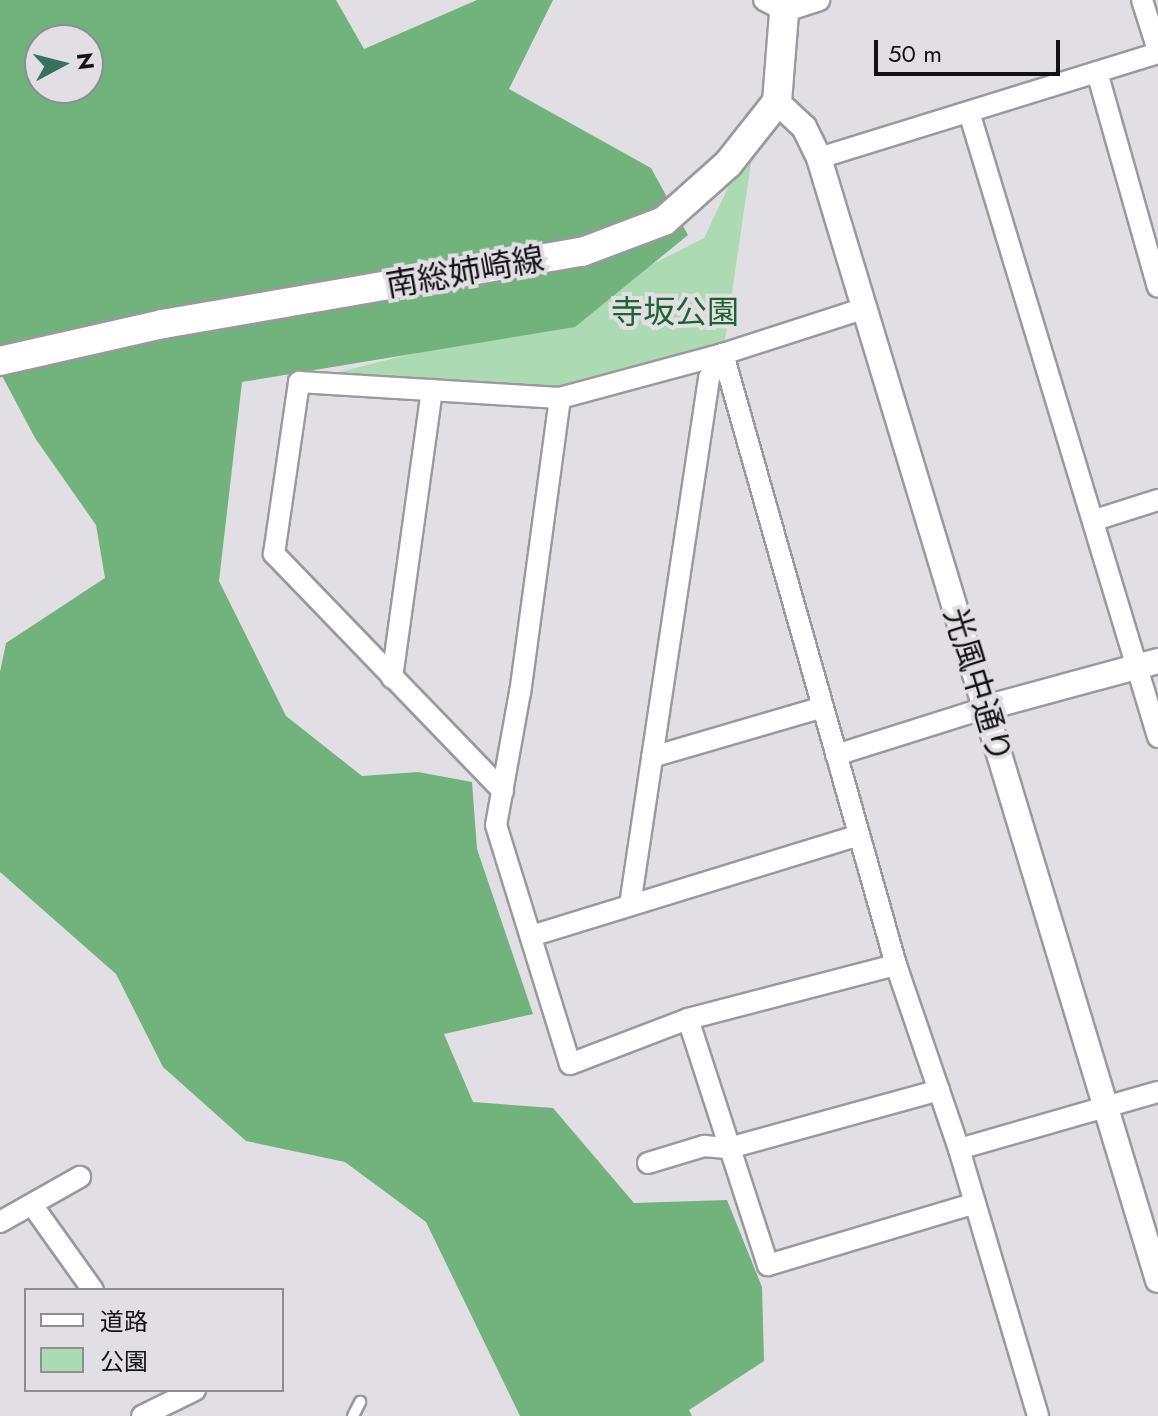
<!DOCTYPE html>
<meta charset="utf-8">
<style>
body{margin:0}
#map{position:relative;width:1158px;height:1416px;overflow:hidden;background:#e1dfe4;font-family:Jost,"Noto Sans JP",sans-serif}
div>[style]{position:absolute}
.green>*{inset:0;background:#acdbb3}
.forest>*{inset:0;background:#71b27d}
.roads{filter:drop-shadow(2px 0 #9b999d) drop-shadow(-2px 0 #9b999d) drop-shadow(0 2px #9b999d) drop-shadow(0 -2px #9b999d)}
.service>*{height:10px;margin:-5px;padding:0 5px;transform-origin:5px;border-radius:5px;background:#fff}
.minor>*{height:20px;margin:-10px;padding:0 10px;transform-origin:10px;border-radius:10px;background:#fff}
.tertiary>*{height:24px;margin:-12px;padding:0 12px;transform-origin:12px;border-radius:12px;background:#fff}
.secondary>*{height:28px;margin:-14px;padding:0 14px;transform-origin:14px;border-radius:14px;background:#fff}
span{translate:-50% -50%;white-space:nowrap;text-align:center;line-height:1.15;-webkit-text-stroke:8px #e1dfe4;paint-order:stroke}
.street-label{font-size:32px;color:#121113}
.park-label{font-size:32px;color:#1e6231}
.legend{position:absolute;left:24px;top:1288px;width:260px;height:104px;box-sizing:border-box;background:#e1dfe4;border:2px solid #8e8d90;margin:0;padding:10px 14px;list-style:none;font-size:24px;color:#121113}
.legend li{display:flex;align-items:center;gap:16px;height:40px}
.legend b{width:40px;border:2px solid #8e8d90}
.north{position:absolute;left:24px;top:24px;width:80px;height:80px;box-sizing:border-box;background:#e1dfe4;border:2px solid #8e8d90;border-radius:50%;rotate:83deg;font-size:22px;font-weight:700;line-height:32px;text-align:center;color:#121113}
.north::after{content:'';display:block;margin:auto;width:28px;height:36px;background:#36725c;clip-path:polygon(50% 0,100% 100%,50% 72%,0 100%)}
.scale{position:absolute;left:874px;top:40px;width:186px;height:36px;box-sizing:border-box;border:4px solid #121113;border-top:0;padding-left:10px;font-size:24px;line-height:28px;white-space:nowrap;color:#121113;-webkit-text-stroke:6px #e1dfe4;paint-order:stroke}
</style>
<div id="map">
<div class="green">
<div style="clip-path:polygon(756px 129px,723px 354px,560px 398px,299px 382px,495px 333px,580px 301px,704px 238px)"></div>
</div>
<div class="forest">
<div style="clip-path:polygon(evenodd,0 0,336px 0,364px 49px,477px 0,553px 0,509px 89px,651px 168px,688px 235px,575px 327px,242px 382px,219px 581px,286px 716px,362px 776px,418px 772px,472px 782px,477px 849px,533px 1014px,444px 1034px,473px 1102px,553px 1108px,634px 1203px,727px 1200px,762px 1287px,764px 1361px,689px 1410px,692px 1416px,520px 1416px,426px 1222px,345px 1162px,246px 1141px,163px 1067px,116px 974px,0 872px,0 672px,6px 643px,105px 578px,96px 525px,35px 438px,0 372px,0 0,40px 40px,88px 40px,88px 88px,40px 88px,40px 40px)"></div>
</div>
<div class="roads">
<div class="service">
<div style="left:353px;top:1416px;width:16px;rotate:-63deg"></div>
</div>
<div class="minor">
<div style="left:764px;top:0;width:25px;rotate:27deg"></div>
<div style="left:786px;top:11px;width:35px;rotate:-18deg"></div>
<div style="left:1142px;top:0;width:52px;rotate:72.3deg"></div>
<div style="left:1097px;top:72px;width:223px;rotate:74.2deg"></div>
<div style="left:969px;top:112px;width:653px;rotate:73.17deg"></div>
<div style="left:819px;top:158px;width:355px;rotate:-17.2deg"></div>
<div style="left:723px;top:354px;width:635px;rotate:74.19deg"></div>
<div style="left:896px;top:965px;width:194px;rotate:71.1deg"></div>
<div style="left:959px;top:1149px;width:278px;rotate:73.5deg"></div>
<div style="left:560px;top:398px;width:297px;rotate:97.7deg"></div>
<div style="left:520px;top:692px;width:135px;rotate:100.2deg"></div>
<div style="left:496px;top:825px;width:250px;rotate:72.8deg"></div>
<div style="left:570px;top:1064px;width:126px;rotate:-20.9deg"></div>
<div style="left:688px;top:1019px;width:215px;rotate:-14.6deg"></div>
<div style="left:1095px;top:520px;width:66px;rotate:-17.6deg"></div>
<div style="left:392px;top:678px;width:291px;rotate:-82.1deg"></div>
<div style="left:836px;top:755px;width:156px;rotate:-17.5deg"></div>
<div style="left:652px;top:757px;width:178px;rotate:-16.3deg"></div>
<div style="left:503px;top:791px;width:330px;rotate:-134deg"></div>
<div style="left:274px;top:554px;width:174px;rotate:-81.7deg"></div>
<div style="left:299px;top:382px;width:261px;rotate:3.5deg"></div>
<div style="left:560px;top:398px;width:169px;rotate:-15.1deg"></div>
<div style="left:723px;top:354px;width:149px;rotate:-17.9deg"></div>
<div style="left:630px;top:905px;width:533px;rotate:-81.47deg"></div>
<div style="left:709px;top:378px;width:28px;rotate:-60deg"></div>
<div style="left:531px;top:936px;width:343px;rotate:-17.1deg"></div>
<div style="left:688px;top:1019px;width:259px;rotate:72deg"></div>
<div style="left:768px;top:1265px;width:213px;rotate:-16.6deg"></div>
<div style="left:959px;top:1149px;width:207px;rotate:-16deg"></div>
<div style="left:648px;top:1163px;width:59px;rotate:-16.9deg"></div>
<div style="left:704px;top:1146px;width:25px;rotate:5deg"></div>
<div style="left:729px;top:1148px;width:218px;rotate:-15.4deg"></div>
<div style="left:33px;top:1206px;width:103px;rotate:54.5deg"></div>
<div style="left:0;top:1222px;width:92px;rotate:-29.4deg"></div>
<div style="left:142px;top:1416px;width:59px;rotate:-26.1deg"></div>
</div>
<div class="tertiary">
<div style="left:777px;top:102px;width:37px;rotate:43deg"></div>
<div style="left:804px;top:127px;width:34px;rotate:64deg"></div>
<div style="left:819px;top:158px;width:1172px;rotate:73.19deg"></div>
<div style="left:985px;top:708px;width:179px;rotate:-15.2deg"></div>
</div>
<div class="secondary">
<div style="left:0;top:361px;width:167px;rotate:-12.8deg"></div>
<div style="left:163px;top:324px;width:425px;rotate:-9.8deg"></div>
<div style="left:582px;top:252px;width:88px;rotate:-20.7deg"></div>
<div style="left:664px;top:221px;width:86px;rotate:-41.7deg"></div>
<div style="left:728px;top:164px;width:79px;rotate:-51.7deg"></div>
<div style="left:777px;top:102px;width:102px;rotate:-85.5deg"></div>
</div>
</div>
<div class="street-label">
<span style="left:465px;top:272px;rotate:-10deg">南総姉崎線</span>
<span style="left:978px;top:685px;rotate:73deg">光風中通り</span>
</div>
<div class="park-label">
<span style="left:675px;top:312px">寺坂公園</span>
</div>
<ul class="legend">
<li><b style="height:10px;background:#fff"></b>道路</li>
<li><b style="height:22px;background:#acdbb3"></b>公園</li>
</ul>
<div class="north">N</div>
<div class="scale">50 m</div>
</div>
